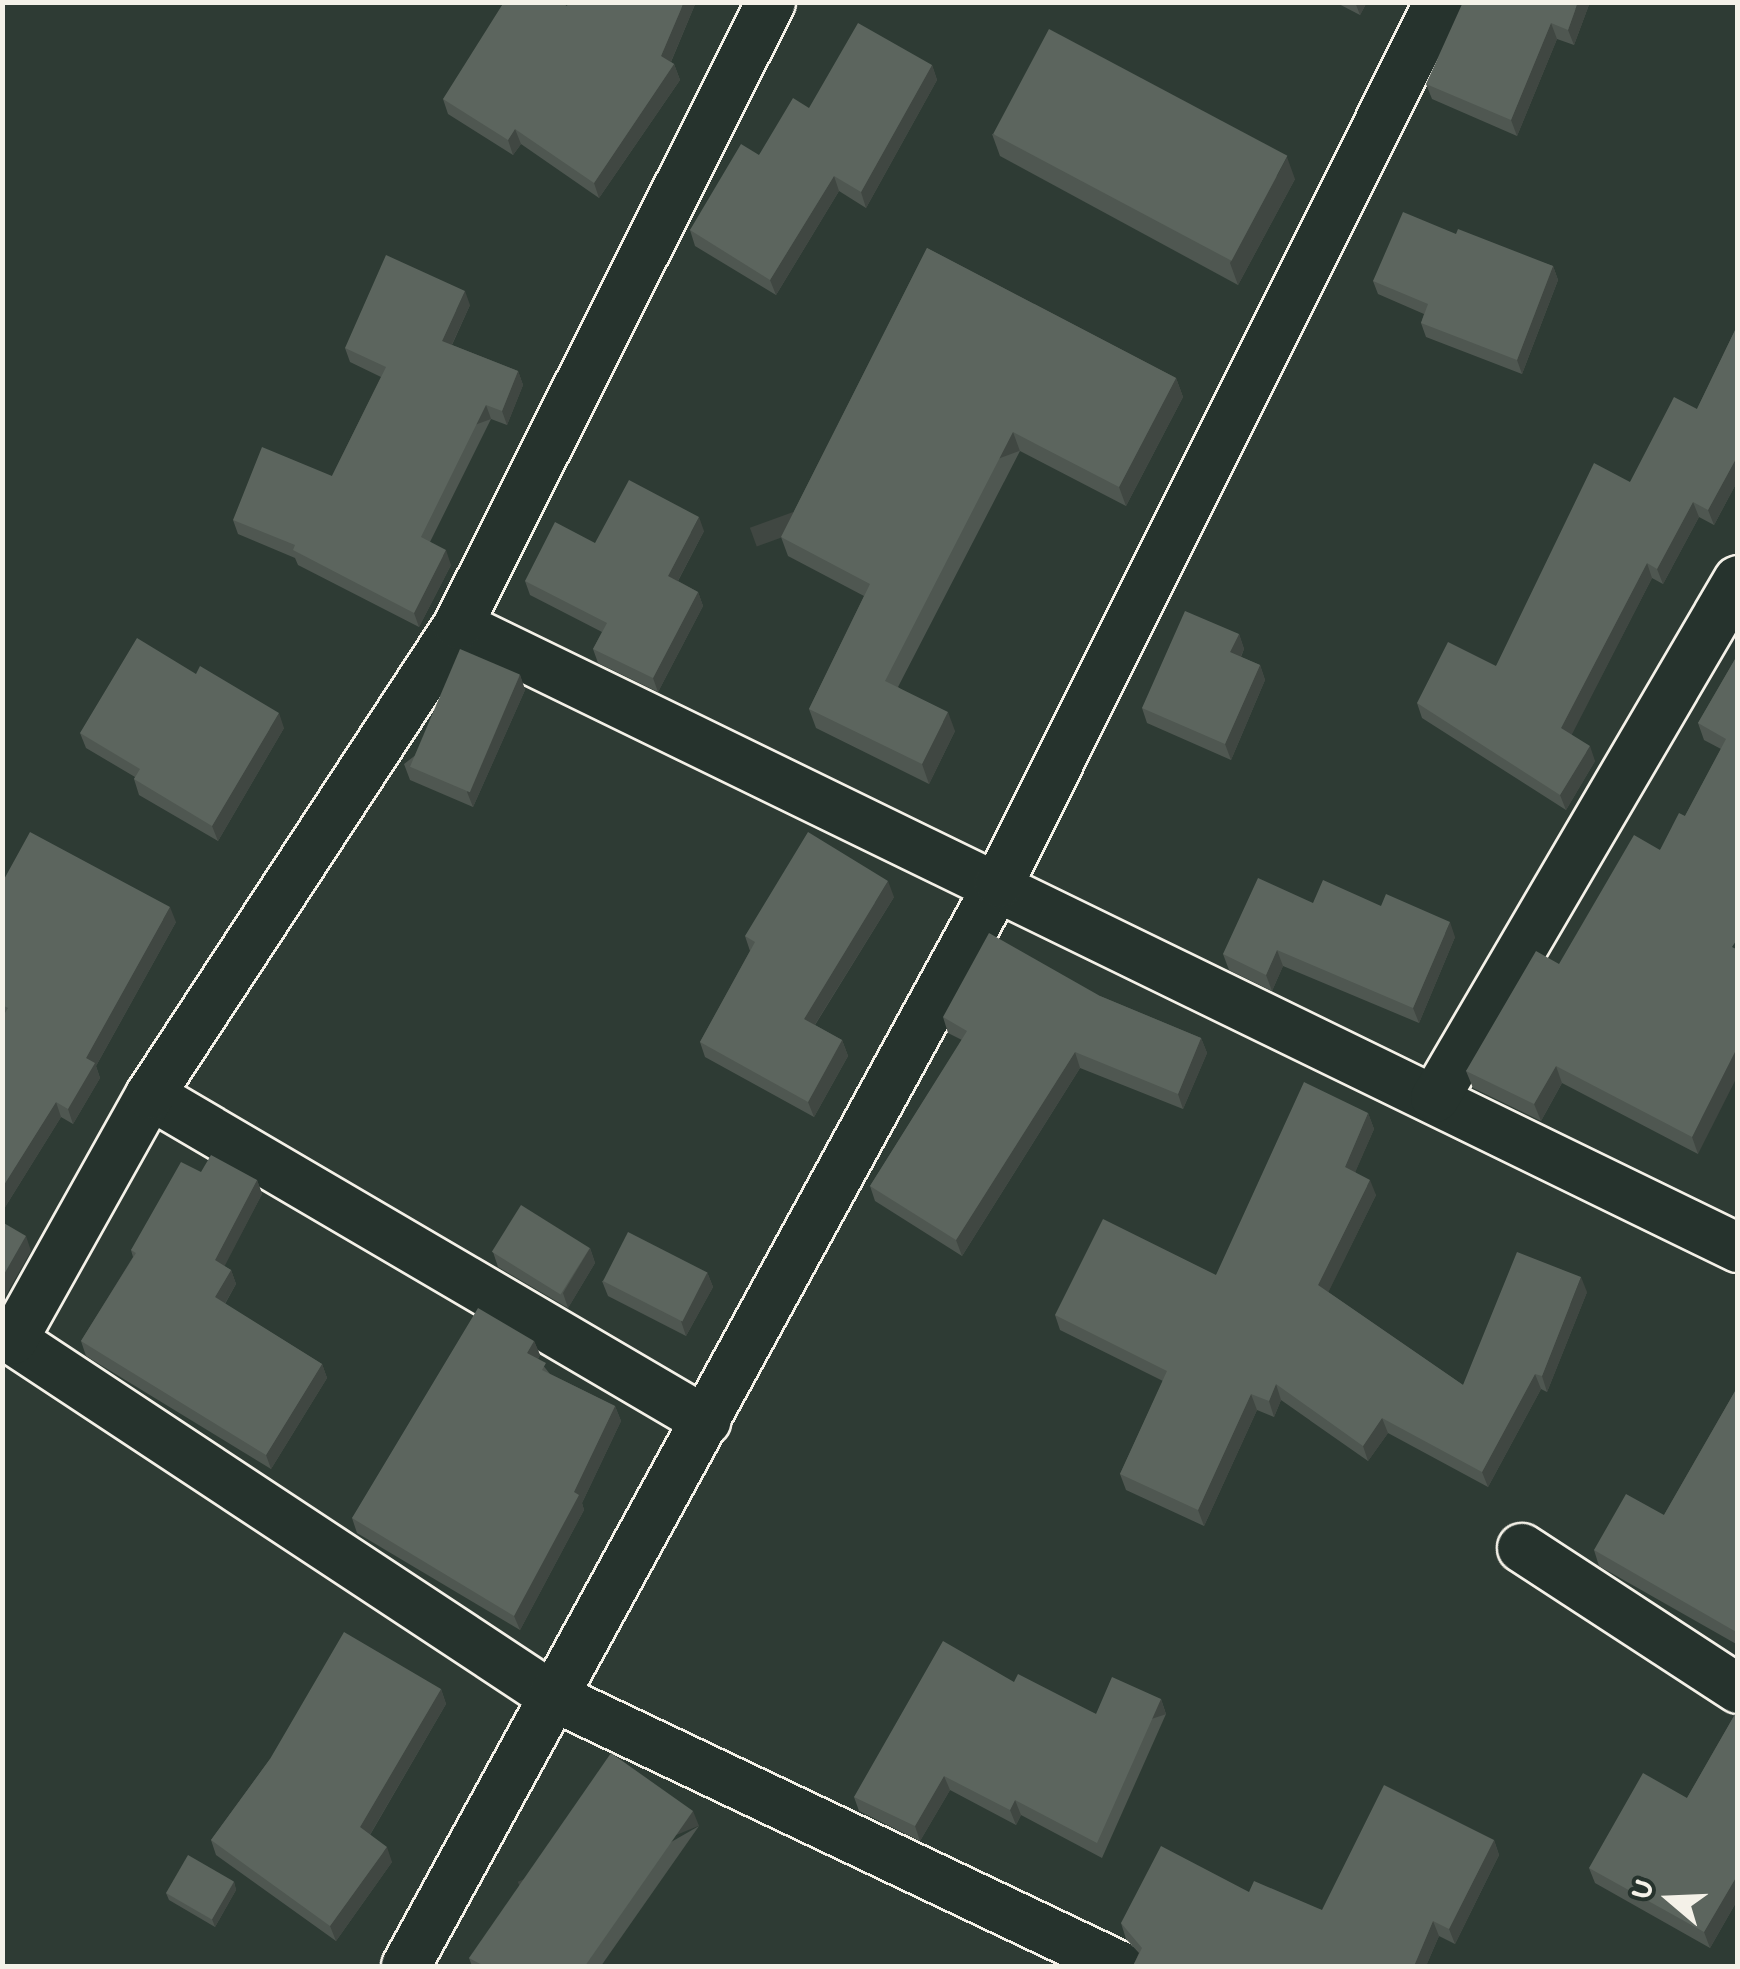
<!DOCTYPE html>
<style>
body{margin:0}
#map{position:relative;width:1740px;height:1969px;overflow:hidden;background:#2e3b34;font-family:Itim,sans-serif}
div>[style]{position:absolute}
.roads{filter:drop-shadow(2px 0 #f4f1e8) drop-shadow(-2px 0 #f4f1e8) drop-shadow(0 2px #f4f1e8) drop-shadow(0 -2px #f4f1e8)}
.minor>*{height:48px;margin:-24px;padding:0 24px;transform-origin:24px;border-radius:24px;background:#26332d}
.wall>*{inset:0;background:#4f5751}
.shaded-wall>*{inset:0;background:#404742;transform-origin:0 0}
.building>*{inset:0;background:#5c655e;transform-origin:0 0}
span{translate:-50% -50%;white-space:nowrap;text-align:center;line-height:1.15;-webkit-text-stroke:8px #26332d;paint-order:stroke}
.frame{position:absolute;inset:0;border:5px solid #f4f1e8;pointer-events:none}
.north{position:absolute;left:1620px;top:1849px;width:100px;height:100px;-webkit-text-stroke:8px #26332d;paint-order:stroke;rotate:289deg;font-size:28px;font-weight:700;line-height:40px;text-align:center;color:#f4f1e8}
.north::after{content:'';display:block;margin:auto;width:35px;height:45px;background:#f4f1e8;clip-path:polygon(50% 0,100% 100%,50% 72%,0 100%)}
</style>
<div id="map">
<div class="roads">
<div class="minor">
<div style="left:458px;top:625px;width:1424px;rotate:25.95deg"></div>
<div style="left:150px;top:1095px;width:645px;rotate:30.38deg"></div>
<div style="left:1435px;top:1098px;width:600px;rotate:-59.67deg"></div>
<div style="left:2px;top:1333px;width:659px;rotate:33.42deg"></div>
<div style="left:552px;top:1696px;width:629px;rotate:25.42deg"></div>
<div style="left:13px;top:1340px;width:281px;rotate:-60.8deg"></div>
<div style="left:150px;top:1095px;width:562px;rotate:-56.76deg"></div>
<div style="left:458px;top:625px;width:697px;rotate:-63.32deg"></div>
<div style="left:1522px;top:1548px;width:258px;rotate:33.1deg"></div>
<div style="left:406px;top:1966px;width:1235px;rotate:-61.3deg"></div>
<div style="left:999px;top:883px;width:985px;rotate:-63.46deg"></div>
</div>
</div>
<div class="wall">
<div style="clip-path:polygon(696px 2px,671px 62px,674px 64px,680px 80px,599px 198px,521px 144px,513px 155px,448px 114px,443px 99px)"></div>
<div style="clip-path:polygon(1335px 2px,1367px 2px,1360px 15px)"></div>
<div style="clip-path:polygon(1590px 2px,1574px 45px,1557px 39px,1517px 136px,1432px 99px,1426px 84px)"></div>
<div style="clip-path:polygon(932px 65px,937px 80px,866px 208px,839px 191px,776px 295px,695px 246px,690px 230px,759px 155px,809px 108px)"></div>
<div style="clip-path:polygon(992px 134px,1295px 179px,1238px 285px,1000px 156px)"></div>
<div style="clip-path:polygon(1456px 234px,1553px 266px,1558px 280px,1522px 374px,1426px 337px,1421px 323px,1424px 314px,1378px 294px,1373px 281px)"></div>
<div style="clip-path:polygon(927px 248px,1176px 378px,1183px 397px,1126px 506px,1020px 451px,898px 687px,955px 731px,929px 784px,816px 728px,809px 709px,864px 596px,788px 556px,781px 537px)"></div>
<div style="clip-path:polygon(470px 305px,452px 345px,518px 371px,523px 385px,507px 425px,491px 419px,430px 542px,451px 565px,419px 627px,298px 565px,295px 558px,238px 534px,233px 520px,332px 476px,381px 377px,350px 362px,345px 348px)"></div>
<div style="clip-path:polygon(1738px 324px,1738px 480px,1714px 525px,1699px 517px,1663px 584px,1652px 578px,1571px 735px,1595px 761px,1566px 810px,1422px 718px,1417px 703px,1496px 666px,1630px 482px,1697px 409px)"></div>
<div style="clip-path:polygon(704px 531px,678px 581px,698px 592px,703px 606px,658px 692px,598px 663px,593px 649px,602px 632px,530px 595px,525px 581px,595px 543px)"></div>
<div style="clip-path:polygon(1239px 634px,1244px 649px,1241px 657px,1260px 665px,1265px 680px,1231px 760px,1147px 723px,1142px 708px)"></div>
<div style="clip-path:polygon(1738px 654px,1698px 1154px,1562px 1083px,1541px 1121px,1473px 1088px,1466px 1071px,1660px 850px,1685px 816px,1721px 749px,1704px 740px,1698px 723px)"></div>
<div style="clip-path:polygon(520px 675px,525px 690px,473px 807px,410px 780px,404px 764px)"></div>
<div style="clip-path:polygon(284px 728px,218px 841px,139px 795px,134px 779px,135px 777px,86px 748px,80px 733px)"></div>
<div style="clip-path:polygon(2px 883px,176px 922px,96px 1066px,100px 1078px,73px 1124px,61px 1117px,2px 1212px)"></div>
<div style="clip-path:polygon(894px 897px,815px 1025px,842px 1040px,848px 1056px,814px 1117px,705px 1057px,700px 1042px,750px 951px,745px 936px)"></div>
<div style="clip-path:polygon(1313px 903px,1381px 906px,1455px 937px,1419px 1023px,1283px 966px,1272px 991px,1229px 970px,1223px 954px)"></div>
<div style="clip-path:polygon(1100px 996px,1201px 1038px,1207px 1053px,1183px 1109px,1080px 1068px,962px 1256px,875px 1201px,870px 1186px,962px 1040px,948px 1033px,943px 1017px)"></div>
<div style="clip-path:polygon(1368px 1113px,1374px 1129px,1355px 1172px,1376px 1195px,1328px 1292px,1463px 1385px,1587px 1292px,1547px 1392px,1541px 1389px,1488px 1487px,1388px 1433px,1368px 1461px,1281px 1400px,1274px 1417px,1257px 1410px,1204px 1526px,1126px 1490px,1120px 1474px,1163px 1381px,1060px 1330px,1055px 1315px,1216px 1275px)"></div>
<div style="clip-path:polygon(201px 1172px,257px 1180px,262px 1194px,224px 1266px,231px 1270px,236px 1284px,225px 1304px,322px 1364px,327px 1378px,271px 1469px,86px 1356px,81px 1341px,133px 1257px,131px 1250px)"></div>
<div style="clip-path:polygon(590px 1248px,595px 1263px,568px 1308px,498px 1267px,493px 1252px)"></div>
<div style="clip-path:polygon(707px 1272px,713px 1287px,686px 1336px,608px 1296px,602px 1281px)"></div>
<div style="clip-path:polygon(534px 1341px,540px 1355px,538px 1359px,550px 1374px,615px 1406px,621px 1421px,582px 1503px,584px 1510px,520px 1630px,357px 1533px,352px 1518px)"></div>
<div style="clip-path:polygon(1738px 1386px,1738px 1645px,1599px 1566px,1594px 1550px,1664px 1515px)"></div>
<div style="clip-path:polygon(1014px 1682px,1096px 1714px,1161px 1699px,1166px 1714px,1102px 1858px,1021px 1815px,1016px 1825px,950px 1790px,920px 1841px,859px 1811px,854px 1797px)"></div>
<div style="clip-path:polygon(441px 1689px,446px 1704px,370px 1835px,392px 1862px,336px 1941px,216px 1855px,211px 1840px,270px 1759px)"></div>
<div style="clip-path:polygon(1738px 1709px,1738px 1899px,1710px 1948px,1595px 1883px,1589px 1868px,1687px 1798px)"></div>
<div style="clip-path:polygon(699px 1826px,601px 1966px,472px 1966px,469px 1958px)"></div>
<div style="clip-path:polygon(1494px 1840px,1499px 1855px,1455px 1944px,1439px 1936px,1426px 1966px,1133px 1966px,1139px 1953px,1126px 1939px,1121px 1923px,1249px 1892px,1322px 1910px)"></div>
<div style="clip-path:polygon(234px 1882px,236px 1890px,215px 1927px,169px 1900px,166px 1893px)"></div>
</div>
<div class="shaded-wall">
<div style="clip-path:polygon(684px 2px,696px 2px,667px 71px,661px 56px)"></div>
<div style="clip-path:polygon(1355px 2px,1367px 2px,1360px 15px)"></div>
<div style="clip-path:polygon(1578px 2px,1590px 2px,1574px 45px,1568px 30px)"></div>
<div style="clip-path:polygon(1551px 23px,1557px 39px,1517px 136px,1511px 120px)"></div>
<div style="clip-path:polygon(674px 64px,680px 80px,599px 198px,594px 183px)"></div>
<div style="clip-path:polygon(932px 65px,937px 80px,866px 208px,861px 192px)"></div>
<div style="clip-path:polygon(515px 129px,521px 144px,513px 155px,508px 140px)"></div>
<div style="clip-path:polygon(1287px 157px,1295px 179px,1238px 285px,1230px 263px)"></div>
<div style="clip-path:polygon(834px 176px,839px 191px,776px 295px,770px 280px)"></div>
<div style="clip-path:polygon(1553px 266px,1558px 280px,1522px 374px,1517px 360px)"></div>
<div style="clip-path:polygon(465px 291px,470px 305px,447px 355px,442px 341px)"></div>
<div style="clip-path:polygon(518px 371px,523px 385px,507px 425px,502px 411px)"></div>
<div style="clip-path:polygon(1176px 378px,1183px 397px,1126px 506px,1119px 487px)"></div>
<div style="left:486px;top:405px;width:15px;height:147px;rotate:70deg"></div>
<div style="left:1013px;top:432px;width:20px;height:280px;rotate:70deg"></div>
<div style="clip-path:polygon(1738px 455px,1738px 480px,1714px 525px,1708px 510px)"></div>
<div style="clip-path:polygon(1693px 502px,1699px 517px,1663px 584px,1657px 569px)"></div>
<div style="clip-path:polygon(699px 517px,704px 531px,673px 590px,668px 576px)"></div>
<div style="clip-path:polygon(446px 550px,451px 565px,419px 627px,414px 613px)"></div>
<div style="clip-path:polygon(1647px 563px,1652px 578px,1567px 744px,1561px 728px)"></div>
<div style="clip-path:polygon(698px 592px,703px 606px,658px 692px,653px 678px)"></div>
<div style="clip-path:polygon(1239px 634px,1244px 649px,1236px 667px,1230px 652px)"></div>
<div style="clip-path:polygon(1260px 665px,1265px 680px,1231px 760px,1225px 744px)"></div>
<div style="clip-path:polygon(520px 675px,525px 690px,473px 807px,467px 792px)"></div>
<div style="clip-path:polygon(948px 712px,955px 731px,929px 784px,922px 764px)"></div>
<div style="clip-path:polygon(279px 713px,284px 728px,218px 841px,212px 826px)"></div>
<div style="clip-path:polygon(1590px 746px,1595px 761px,1566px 810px,1560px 795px)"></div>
<div style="clip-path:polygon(888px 881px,894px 897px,809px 1034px,804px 1019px)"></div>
<div style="clip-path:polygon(170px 907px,176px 922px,96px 1066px,100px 1078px,73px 1124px,68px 1109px,86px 1058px)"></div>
<div style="clip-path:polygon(1450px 922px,1455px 937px,1419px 1023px,1413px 1008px)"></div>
<div style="clip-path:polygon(1277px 950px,1283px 966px,1272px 991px,1266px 975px)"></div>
<div style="clip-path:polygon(1201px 1038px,1207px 1053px,1183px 1109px,1178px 1094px)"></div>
<div style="clip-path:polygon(842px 1040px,848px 1056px,814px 1117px,808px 1102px)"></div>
<div style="clip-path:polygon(1737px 1046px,1738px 1075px,1698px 1154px,1692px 1137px)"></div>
<div style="clip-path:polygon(1075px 1052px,1080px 1068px,962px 1256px,956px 1240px)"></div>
<div style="clip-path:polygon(1556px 1066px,1562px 1083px,1541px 1121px,1534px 1104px)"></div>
<div style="clip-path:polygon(56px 1102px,61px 1117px,2px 1212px,2px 1188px)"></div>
<div style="clip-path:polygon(1368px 1113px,1374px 1129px,1351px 1182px,1345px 1167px)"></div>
<div style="clip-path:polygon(257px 1180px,262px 1194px,220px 1275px,215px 1260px)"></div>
<div style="clip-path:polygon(1370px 1180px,1376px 1195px,1324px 1301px,1318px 1285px)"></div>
<div style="clip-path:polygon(26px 1236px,31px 1251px,2px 1302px,2px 1278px)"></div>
<div style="clip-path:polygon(590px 1248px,595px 1263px,568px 1308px,563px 1293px)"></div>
<div style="clip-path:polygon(231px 1270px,236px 1284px,220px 1312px,215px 1297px)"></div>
<div style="clip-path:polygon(707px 1272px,713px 1287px,686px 1336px,681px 1321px)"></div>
<div style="clip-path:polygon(1581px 1277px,1587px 1292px,1547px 1392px,1542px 1376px)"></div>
<div style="clip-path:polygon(534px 1341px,540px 1355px,533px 1367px,527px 1353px)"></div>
<div style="clip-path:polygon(322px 1364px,327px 1378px,271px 1469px,266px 1455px)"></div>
<div style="clip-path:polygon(1535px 1374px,1541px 1389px,1488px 1487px,1482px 1472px)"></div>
<div style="clip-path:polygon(1276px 1384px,1281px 1400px,1274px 1417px,1269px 1401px)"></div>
<div style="clip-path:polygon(1251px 1394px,1257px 1410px,1204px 1526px,1198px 1510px)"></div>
<div style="clip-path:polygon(615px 1406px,621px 1421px,582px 1503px,584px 1510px,520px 1630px,514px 1616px)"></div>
<div style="clip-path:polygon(1382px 1418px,1388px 1433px,1368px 1461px,1363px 1446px)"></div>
<div style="clip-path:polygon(441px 1689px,446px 1704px,365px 1843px,360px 1827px)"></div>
<div style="left:1161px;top:1699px;width:16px;height:158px;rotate:72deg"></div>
<div style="clip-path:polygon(944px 1776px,950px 1790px,920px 1841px,915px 1826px)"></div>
<div style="clip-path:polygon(1015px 1800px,1021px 1815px,1016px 1825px,1010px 1810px)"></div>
<div style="left:693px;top:1811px;width:16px;height:189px;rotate:68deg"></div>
<div style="clip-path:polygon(1494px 1840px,1499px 1855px,1455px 1944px,1449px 1929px)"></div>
<div style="clip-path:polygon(387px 1847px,392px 1862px,336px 1941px,330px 1926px)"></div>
<div style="clip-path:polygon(1738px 1874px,1738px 1899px,1710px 1948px,1704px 1932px)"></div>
<div style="clip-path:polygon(234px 1882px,236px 1890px,215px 1927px,212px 1919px)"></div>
<div style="clip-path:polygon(1433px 1921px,1439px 1936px,1426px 1966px,1414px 1966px)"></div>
</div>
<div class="building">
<div style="clip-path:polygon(504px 2px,561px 2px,567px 6px,568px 2px,684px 2px,661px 56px,674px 64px,594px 183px,515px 129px,508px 140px,443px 99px)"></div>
<div style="clip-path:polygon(1463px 2px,1578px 2px,1568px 30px,1551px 23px,1511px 120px,1426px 84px)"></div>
<div style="clip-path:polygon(858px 23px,932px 65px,861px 192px,834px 176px,770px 280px,690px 230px,741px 144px,759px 155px,793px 98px,809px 108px)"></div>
<div style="left:1049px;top:29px;width:270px;height:119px;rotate:28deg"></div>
<div style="clip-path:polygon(1403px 212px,1456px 234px,1458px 229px,1553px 266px,1517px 360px,1421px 323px,1428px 304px,1373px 281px)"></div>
<div style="clip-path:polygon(927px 248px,1176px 378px,1119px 487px,1013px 432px,885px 681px,948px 712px,922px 764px,809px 709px,870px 584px,781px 537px)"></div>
<div style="clip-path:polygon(386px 255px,465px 291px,442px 341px,518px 371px,502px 411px,486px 405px,421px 537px,446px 550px,414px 613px,293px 550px,295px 545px,233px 520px,262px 447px,332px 476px,386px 367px,345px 348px)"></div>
<div style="clip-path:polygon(1738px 324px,1738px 455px,1708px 510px,1693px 502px,1657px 569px,1647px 563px,1561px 728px,1590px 746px,1560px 795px,1417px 703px,1448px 642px,1496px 666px,1594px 463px,1630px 482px,1674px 397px,1697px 409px)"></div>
<div style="clip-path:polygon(629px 480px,699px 517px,668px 576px,698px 592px,653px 678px,593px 649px,607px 623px,525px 581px,555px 522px,595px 543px)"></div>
<div style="clip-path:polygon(1185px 611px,1239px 634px,1230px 652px,1260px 665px,1225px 744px,1142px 708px)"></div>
<div style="clip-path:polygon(137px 638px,196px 674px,200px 666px,279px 713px,212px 826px,134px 779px,140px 769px,80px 733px)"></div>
<div style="left:460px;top:649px;width:65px;height:128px;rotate:23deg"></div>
<div style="clip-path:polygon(1738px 654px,1738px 938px,1732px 947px,1738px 950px,1738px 1046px,1692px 1137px,1556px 1066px,1534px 1104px,1466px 1071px,1536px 951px,1559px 964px,1634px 835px,1660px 850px,1679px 813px,1685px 816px,1726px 739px,1698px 723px)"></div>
<div style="clip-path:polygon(30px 832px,170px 907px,86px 1058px,95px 1063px,68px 1109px,56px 1102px,2px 1188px,2px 1018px,8px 1008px,2px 1005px,2px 883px)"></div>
<div style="clip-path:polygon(808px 832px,888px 881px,804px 1019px,842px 1040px,808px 1102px,700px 1042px,755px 942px,745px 936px)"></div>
<div style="clip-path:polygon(1258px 878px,1313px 903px,1323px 880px,1381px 906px,1386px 894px,1450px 922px,1413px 1008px,1277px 950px,1266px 975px,1223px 954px)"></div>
<div style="clip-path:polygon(989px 933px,1100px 996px,1201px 1038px,1178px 1094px,1075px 1052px,956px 1240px,870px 1186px,967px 1031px,943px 1017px)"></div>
<div style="clip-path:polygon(1304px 1082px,1368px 1113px,1345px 1167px,1370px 1180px,1318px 1285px,1463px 1385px,1517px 1252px,1581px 1277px,1542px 1376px,1535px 1374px,1482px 1472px,1382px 1418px,1363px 1446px,1276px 1384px,1269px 1401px,1251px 1394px,1198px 1510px,1120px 1474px,1167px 1371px,1055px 1315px,1103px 1219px,1216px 1275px)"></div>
<div style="clip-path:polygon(211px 1155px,257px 1180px,215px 1260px,231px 1270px,215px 1297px,322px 1364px,266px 1455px,81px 1341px,136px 1253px,131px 1250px,181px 1162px,201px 1172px)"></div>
<div style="left:521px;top:1205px;width:81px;height:55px;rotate:32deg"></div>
<div style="clip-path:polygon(2px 1222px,26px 1236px,2px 1278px)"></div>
<div style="left:628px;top:1232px;width:89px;height:55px;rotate:27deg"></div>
<div style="clip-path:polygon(478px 1308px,534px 1341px,527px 1353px,546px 1363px,542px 1370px,615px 1406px,574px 1492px,579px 1495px,514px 1616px,352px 1518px)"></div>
<div style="clip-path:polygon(1738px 1386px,1738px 1633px,1594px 1550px,1626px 1494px,1664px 1515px)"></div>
<div style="clip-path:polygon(344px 1632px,441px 1689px,360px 1827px,387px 1847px,330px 1926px,211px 1840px,270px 1759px)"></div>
<div style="clip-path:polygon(943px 1641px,1014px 1682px,1018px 1674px,1096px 1714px,1112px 1677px,1161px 1699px,1097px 1843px,1015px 1800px,1010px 1810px,944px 1776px,915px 1826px,854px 1797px)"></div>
<div style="clip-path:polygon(1738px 1709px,1738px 1874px,1704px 1932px,1589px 1868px,1643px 1773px,1687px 1798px)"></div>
<div style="clip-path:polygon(611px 1753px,693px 1811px,585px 1966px,484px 1966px,469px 1958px)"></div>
<div style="clip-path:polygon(1384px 1785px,1494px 1840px,1449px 1929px,1433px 1921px,1414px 1966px,1133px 1966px,1142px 1948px,1121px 1923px,1161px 1846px,1249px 1892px,1254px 1881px,1322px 1910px)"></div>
<div style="left:188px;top:1855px;width:53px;height:44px;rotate:30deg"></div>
</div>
<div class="frame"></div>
<div class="north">U</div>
</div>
